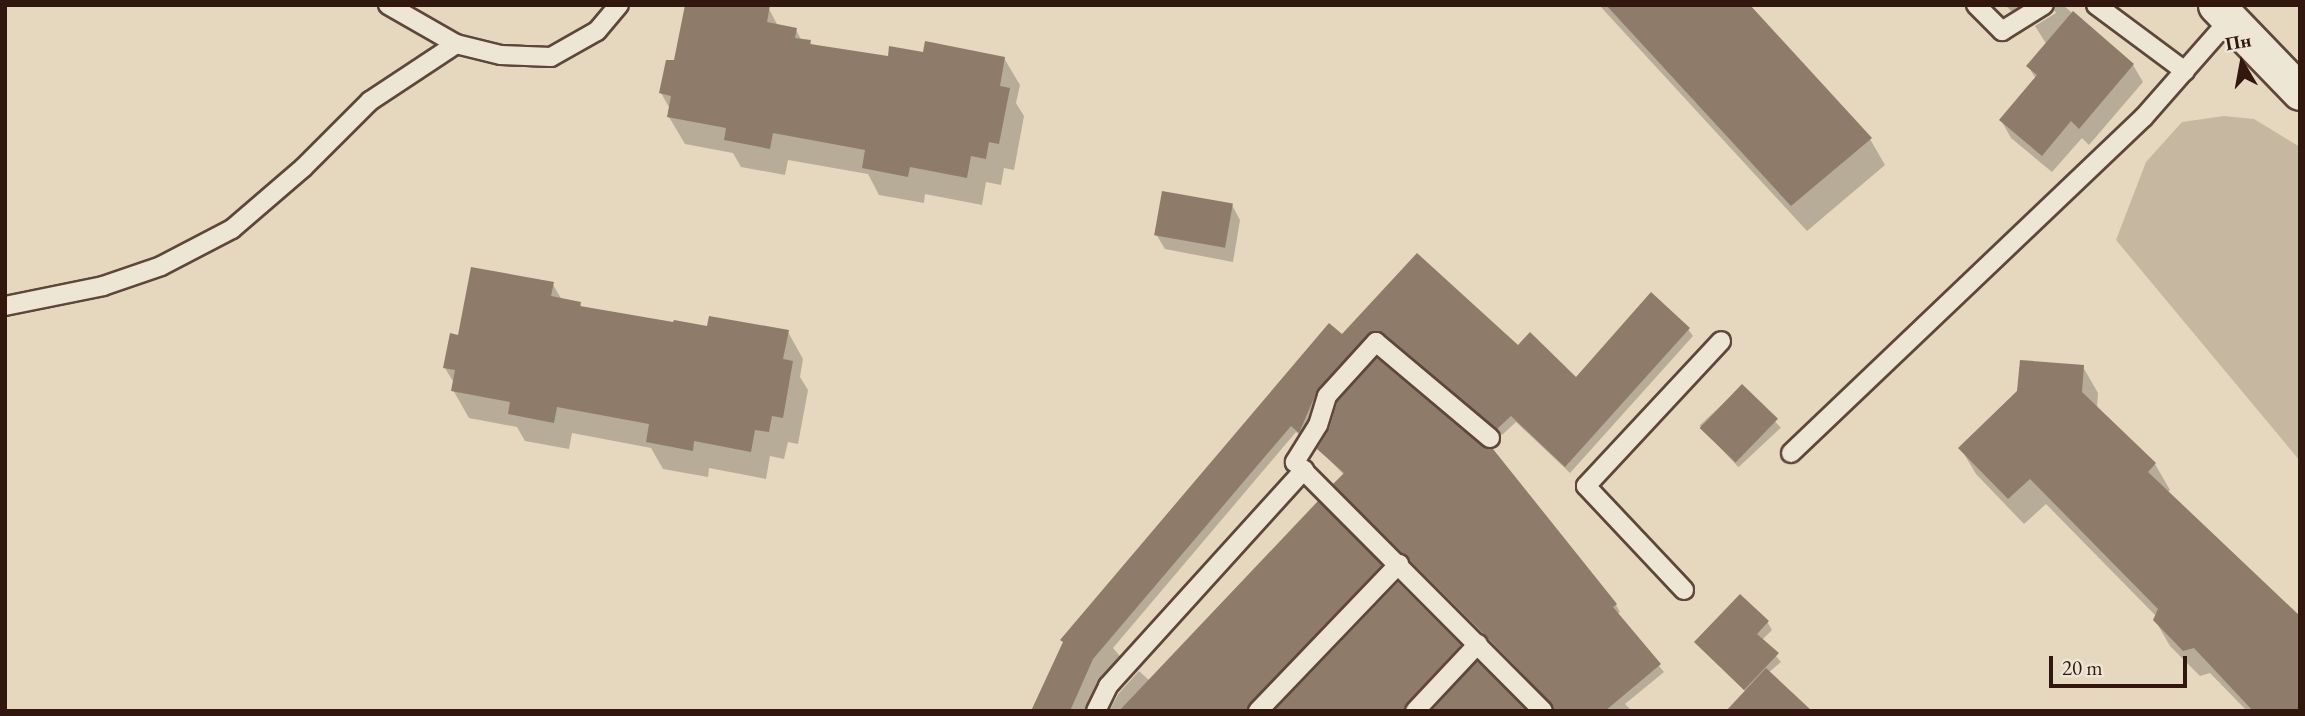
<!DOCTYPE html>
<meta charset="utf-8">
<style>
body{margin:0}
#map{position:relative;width:2305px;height:716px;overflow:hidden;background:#e5d8be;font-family:"EB Garamond",serif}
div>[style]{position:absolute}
.green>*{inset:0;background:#c6b7a0}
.shadow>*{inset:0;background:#0003;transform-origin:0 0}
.building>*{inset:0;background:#8f7b6a;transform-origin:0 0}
.roads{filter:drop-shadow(2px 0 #5e473a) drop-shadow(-2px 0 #5e473a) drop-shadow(0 2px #5e473a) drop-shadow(0 -2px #5e473a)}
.service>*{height:18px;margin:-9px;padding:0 9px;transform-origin:9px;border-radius:9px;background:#eee6d5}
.minor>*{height:35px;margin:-17.5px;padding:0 17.5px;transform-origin:17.5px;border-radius:17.5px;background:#eee6d5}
span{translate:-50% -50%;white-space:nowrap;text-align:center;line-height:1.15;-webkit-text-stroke:7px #eee6d5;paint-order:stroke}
.frame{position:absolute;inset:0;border:7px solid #31170e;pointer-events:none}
.north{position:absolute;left:2207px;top:28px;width:70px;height:70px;-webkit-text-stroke:5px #eee6d5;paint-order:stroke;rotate:350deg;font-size:19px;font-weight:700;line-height:28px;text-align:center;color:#31170e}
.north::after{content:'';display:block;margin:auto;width:24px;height:32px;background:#31170e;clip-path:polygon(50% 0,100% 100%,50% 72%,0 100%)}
.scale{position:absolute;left:2049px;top:656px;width:138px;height:32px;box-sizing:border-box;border:4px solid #31170e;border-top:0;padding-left:9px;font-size:21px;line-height:24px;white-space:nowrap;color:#31170e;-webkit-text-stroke:5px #eee6d5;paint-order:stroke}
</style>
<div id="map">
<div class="green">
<div style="clip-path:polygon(2224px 116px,2254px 119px,2300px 147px,2300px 461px,2116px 240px,2146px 162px,2182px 122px)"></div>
</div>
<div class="shadow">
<div style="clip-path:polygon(1599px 5px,1748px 5px,1870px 139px,1885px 165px,1807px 231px)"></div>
<div style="clip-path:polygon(2005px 5px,2063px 5px,2133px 65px,2143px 82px,2089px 145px,2082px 138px,2052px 172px,2011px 138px,2001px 120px,2036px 79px,2028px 66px,2047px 45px,2035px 26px,2056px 13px,2054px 10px,2027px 26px)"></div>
<div style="clip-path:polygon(769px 9px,778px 26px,796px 30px,802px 41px,810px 42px,813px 46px,889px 58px,925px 54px,1004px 58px,1020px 85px,1016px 103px,1024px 116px,1014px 170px,1004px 168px,1001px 185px,986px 182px,982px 205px,925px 194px,924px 203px,879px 195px,868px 174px,788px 160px,785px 175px,741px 167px,733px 153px,685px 144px,669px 117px,670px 109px,661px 93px,676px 62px)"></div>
<div style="clip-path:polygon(1232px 205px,1240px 220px,1233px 262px,1165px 249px,1156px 234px)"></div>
<div style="clip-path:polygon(1417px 255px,1518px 348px,1576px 380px,1688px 329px,1693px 336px,1570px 473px,1516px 422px,1502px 435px,1389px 340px,1376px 338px,1304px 439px,1296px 432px,1113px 648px,1125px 662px,1092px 711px,1034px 711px,1342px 336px)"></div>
<div style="clip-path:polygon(552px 283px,562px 300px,580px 303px,582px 308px,709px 328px,788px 332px,803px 359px,800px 377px,808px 390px,798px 444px,788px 442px,784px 459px,770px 456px,766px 479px,709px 468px,708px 477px,663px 469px,651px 448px,572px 433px,569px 449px,525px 441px,517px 427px,469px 418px,453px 390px,454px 383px,445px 368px,460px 337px)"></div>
<div style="clip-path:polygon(2083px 367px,2098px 393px,2097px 409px,2155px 464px,2170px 490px,2168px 492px,2300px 711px,2247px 711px,2210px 673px,2200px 676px,2170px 646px,2155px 620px,2156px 616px,2046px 504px,2024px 524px,1976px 474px,1961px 449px)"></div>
<div style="left:1742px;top:386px;width:57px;height:58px;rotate:47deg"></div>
<div style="clip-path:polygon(1482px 448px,1492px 450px,1616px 605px,1620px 612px,1616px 614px,1664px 672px,1625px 704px,1632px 711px,1555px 711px,1340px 492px,1335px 485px,1344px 475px,1319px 449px)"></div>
<div style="clip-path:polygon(1381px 566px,1385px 574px,1253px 711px,1109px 711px,1119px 693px,1139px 671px,1150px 681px)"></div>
<div style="clip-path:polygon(1398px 584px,1464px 653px,1410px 711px,1276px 711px)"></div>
<div style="clip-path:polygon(1740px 596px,1768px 623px,1772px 630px,1762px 640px,1781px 662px,1746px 692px,1696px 643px)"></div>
</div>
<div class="building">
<div style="clip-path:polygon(685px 5px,770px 5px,767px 22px,797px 28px,795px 38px,811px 40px,810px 44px,888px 56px,889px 46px,923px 52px,925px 41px,1005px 57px,1000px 86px,1010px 88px,999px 144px,989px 142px,986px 159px,971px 156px,967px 178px,910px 167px,908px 177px,862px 168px,865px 150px,773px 133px,770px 149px,724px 140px,726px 128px,667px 117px,671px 96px,659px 93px,666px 60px,674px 60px)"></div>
<div style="clip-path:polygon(1606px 5px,1750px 5px,1872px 138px,1791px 206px)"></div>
<div style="clip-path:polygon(2073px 11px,2134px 64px,2079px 129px,2071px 121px,2042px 156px,1999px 120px,2037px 75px,2026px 66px)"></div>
<div style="left:1162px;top:191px;width:72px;height:45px;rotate:10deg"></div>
<div style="clip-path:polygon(1417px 253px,1518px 345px,1530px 332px,1576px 377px,1651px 292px,1690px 328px,1565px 467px,1511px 416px,1497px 429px,1383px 333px,1372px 332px,1318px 389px,1299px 433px,1291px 426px,1093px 659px,1070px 711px,1031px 711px,1063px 642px,1060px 640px,1329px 323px,1342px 334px)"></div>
<div style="clip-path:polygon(471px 267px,554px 282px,551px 296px,581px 302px,580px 306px,673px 322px,674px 320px,707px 326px,709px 316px,789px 330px,783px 359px,793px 361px,783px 418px,772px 416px,769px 432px,755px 430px,751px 452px,694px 441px,693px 451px,646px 442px,649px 424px,557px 407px,554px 423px,508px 414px,510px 402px,451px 391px,455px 370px,443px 368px,450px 333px,458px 335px)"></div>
<div style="clip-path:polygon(1377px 358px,1483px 447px,1493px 449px,1617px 604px,1613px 607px,1661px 664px,1605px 711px,1554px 711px,1551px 703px,1486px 636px,1333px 484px,1344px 473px,1317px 449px,1329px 429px,1337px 402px)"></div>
<div style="clip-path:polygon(2020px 360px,2084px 365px,2082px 392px,2156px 463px,2148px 472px,2300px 616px,2300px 711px,2253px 711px,2194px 648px,2183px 651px,2153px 620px,2158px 609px,2030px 479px,2008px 499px,1958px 448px,2017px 391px)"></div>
<div style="left:1742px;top:384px;width:50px;height:61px;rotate:44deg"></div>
<div style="clip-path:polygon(1318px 501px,1382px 565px,1250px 703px,1247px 711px,1119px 711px)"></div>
<div style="clip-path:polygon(1398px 582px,1461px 645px,1407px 703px,1404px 711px,1274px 711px)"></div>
<div style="clip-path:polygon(1740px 594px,1769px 621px,1757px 634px,1779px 653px,1744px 690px,1694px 642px)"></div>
<div style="clip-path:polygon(1477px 661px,1527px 711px,1431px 711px)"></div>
<div style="clip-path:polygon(1766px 668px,1812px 711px,1726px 711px)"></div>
</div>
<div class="roads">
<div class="service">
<div style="left:388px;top:5px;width:78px;rotate:29.8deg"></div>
<div style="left:456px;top:44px;width:46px;rotate:13.7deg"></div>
<div style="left:501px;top:55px;width:50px;rotate:2.3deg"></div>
<div style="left:551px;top:57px;width:53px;rotate:-29.5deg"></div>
<div style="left:597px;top:31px;width:34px;rotate:-50deg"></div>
<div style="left:1976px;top:5px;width:37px;rotate:45deg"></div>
<div style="left:2002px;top:31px;width:49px;rotate:-31.8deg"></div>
<div style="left:2096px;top:5px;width:111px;rotate:36.6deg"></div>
<div style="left:5px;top:306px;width:100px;rotate:-11.5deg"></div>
<div style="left:103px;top:286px;width:61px;rotate:-19deg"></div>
<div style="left:161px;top:266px;width:80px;rotate:-27.5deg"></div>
<div style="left:232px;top:229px;width:94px;rotate:-40.7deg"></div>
<div style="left:303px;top:168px;width:95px;rotate:-45deg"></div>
<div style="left:370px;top:101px;width:103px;rotate:-33.5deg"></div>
<div style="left:1490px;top:438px;width:149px;rotate:-139.9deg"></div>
<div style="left:1376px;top:342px;width:73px;rotate:132.2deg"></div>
<div style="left:1327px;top:396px;width:30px;rotate:107deg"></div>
<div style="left:1318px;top:425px;width:44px;rotate:121.9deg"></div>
<div style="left:1295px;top:462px;width:351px;rotate:45.1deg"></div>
<div style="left:1791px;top:453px;width:486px;rotate:-43.6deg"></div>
<div style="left:2143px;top:118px;width:132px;rotate:-48.7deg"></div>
<div style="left:1684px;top:590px;width:143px;rotate:-133.3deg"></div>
<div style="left:1586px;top:486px;width:198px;rotate:-47deg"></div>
<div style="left:1096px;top:711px;width:28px;rotate:-64deg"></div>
<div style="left:1108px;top:686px;width:292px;rotate:-47.8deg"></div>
<div style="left:1258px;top:711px;width:204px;rotate:-46.2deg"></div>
<div style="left:1415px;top:711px;width:92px;rotate:-46.8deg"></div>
</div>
<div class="minor">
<div style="left:2216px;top:5px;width:121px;rotate:46deg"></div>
</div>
</div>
<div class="frame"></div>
<div class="north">Пн</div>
<div class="scale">20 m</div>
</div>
